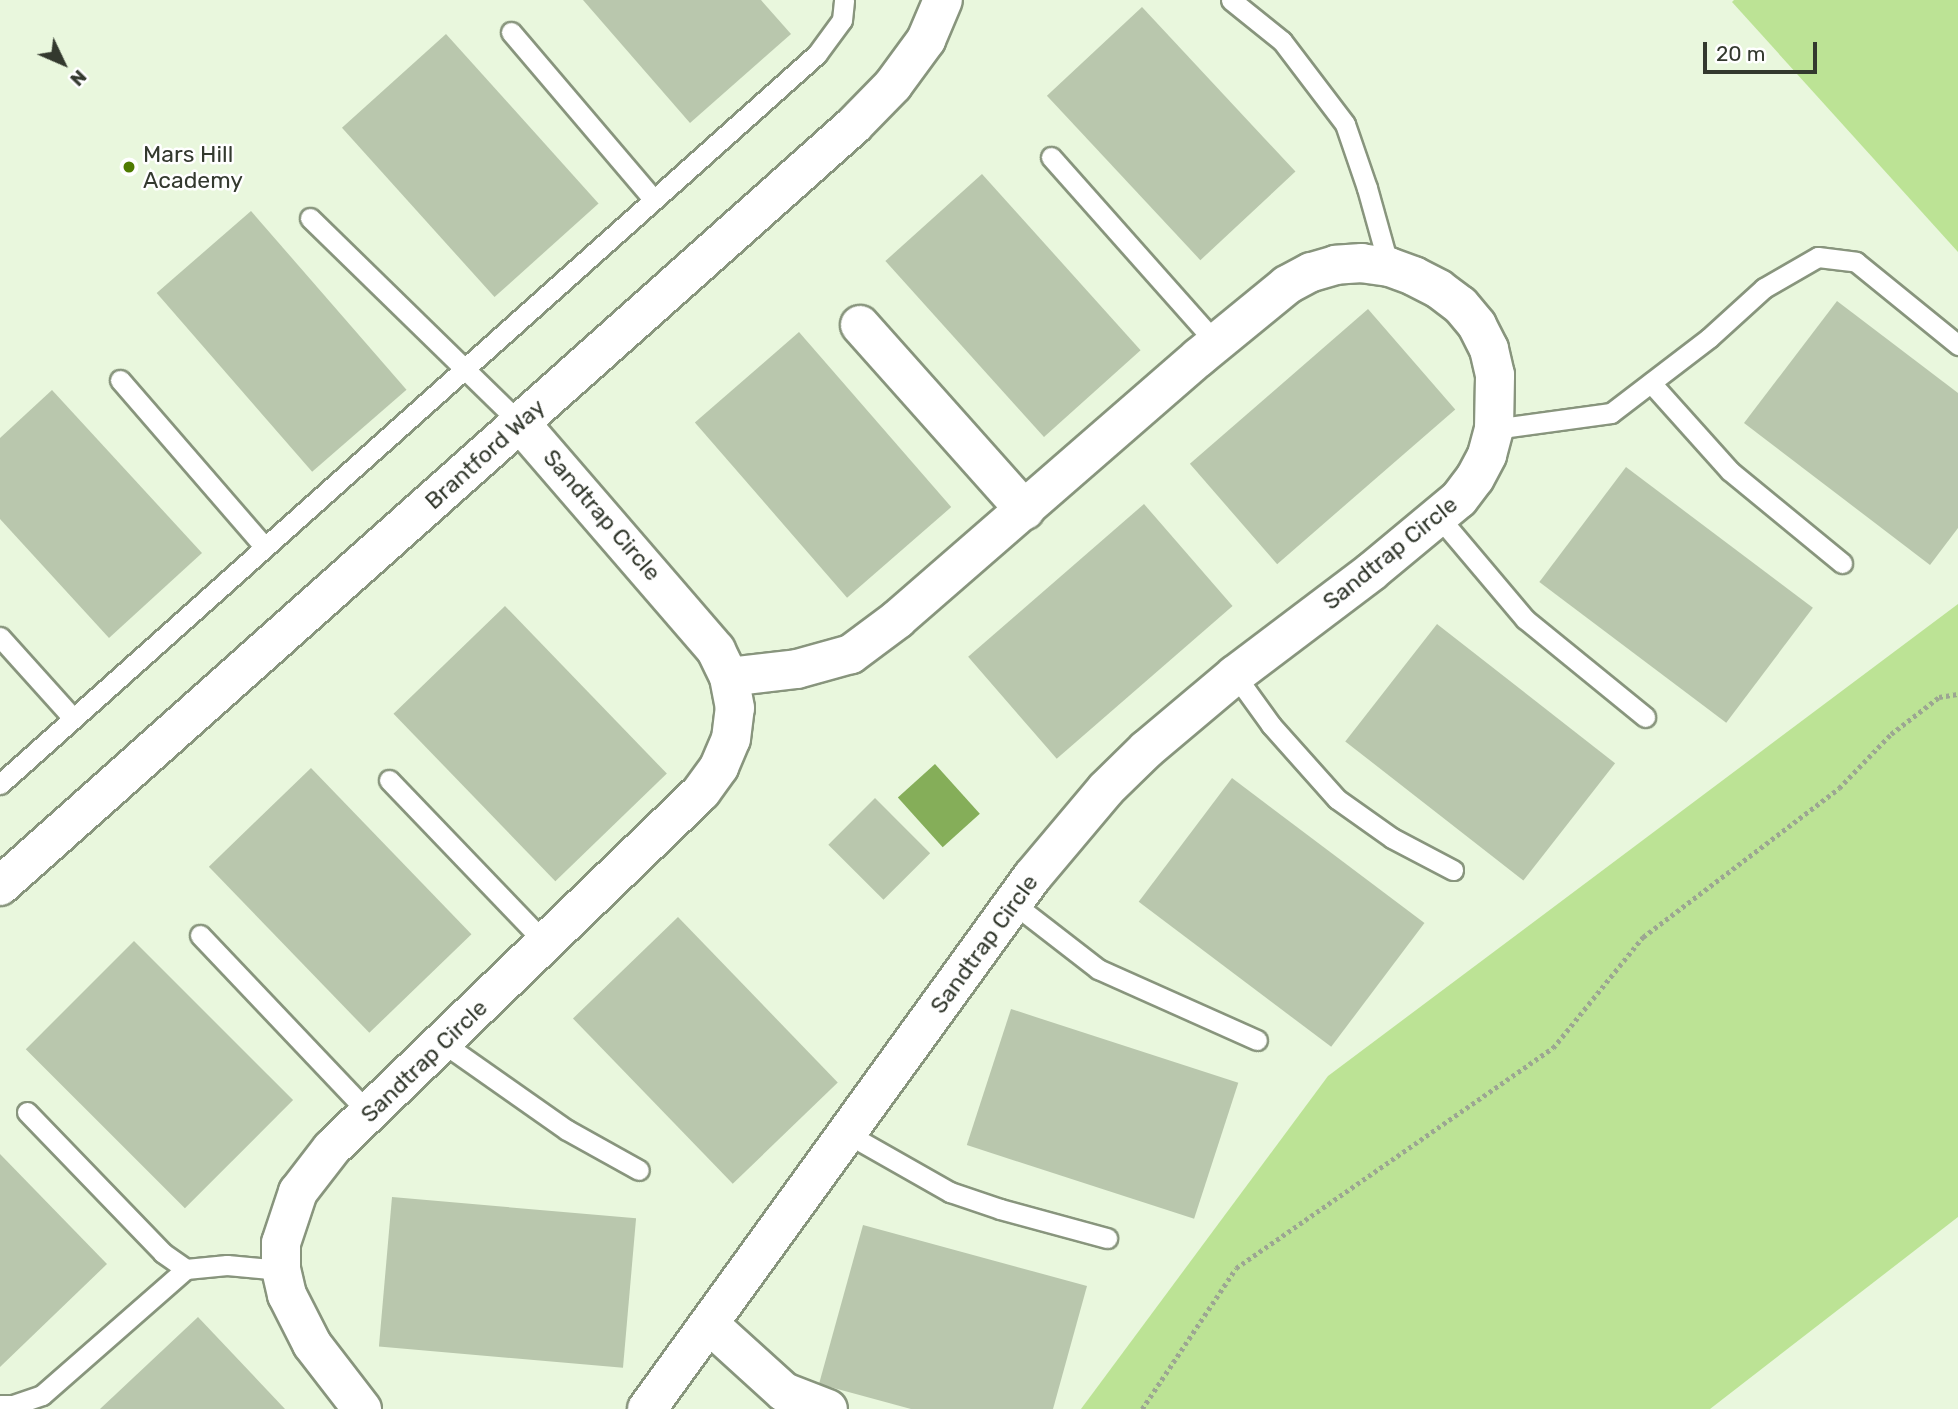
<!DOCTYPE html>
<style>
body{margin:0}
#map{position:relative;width:1958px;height:1409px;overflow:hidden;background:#e9f7dd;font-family:Rubik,sans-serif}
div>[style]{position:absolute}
.green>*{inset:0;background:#bce395}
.water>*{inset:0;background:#85ae59;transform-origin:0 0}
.building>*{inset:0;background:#b9c7ad;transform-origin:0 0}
.path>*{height:4.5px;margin-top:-2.25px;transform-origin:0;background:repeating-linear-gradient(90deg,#9ca692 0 3.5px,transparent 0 7px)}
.roads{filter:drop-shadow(2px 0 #88957d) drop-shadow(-2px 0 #88957d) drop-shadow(0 2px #88957d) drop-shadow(0 -2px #88957d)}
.service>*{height:19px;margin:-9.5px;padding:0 9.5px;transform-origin:9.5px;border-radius:9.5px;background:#fff}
.minor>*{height:38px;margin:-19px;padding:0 19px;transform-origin:19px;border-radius:19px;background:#fff}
.dots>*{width:19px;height:19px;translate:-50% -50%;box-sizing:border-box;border:4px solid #fff;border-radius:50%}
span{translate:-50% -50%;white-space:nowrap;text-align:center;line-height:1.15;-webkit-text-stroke:5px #fff;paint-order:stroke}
.poi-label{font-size:23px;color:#33392e}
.left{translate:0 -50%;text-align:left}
.street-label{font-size:23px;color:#33392e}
.north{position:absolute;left:28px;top:28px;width:70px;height:70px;-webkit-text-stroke:5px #fff;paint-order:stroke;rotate:134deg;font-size:19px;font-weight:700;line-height:28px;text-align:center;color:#33392e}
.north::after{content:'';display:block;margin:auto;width:24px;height:32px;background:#33392e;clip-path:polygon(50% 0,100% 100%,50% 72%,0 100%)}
.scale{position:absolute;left:1703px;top:42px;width:114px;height:32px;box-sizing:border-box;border:4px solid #33392e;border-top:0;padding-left:9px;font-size:21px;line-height:24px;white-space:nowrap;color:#33392e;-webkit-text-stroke:5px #fff;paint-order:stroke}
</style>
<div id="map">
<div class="green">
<div style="clip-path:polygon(1734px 0,1958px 0,1958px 252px,1732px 2px)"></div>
<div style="clip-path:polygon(1958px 604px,1958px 1217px,1710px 1409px,1081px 1409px,1328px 1076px)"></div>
</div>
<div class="water">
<div style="left:935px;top:764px;width:67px;height:50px;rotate:48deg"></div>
</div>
<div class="building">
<div style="clip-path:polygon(583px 0,761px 0,791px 34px,690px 123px)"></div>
<div style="left:1142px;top:7px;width:225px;height:130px;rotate:47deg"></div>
<div style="left:446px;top:34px;width:228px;height:140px;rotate:48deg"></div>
<div style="left:982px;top:174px;width:237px;height:130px;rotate:48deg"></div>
<div style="left:251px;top:211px;width:237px;height:125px;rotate:49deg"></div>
<div style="clip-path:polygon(1837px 301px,1958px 393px,1958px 528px,1930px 565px,1744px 423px)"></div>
<div style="left:1368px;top:309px;width:133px;height:236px;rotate:49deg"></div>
<div style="left:799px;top:332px;width:232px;height:138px;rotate:49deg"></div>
<div style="clip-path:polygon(52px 390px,202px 553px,109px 638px,0 519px,0 438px)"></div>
<div style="left:1626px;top:467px;width:234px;height:144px;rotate:37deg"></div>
<div style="left:1144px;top:504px;width:135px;height:233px;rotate:49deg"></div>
<div style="left:505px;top:606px;width:233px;height:155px;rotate:46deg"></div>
<div style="left:1437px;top:624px;width:226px;height:149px;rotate:38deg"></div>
<div style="left:311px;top:768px;width:231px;height:142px;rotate:46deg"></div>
<div style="left:1232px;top:778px;width:241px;height:155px;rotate:37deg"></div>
<div style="left:875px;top:798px;width:78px;height:66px;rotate:45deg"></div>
<div style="left:678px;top:917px;width:230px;height:146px;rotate:46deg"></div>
<div style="left:134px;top:941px;width:225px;height:153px;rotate:45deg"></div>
<div style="left:1011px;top:1009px;width:239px;height:143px;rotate:18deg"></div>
<div style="clip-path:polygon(0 1154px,107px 1264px,0 1367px)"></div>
<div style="left:392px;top:1197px;width:245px;height:150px;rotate:5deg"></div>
<div style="clip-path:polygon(863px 1225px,1087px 1286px,1053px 1409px,911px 1409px,819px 1384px)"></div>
<div style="clip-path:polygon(198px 1317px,285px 1409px,100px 1409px)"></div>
</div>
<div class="path">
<div style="left:1142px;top:1409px;width:169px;rotate:-56.3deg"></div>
<div style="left:1236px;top:1268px;width:386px;rotate:-34.8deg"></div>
<div style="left:1553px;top:1048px;width:143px;rotate:-51deg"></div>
<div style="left:1643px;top:937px;width:246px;rotate:-37.2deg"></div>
<div style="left:1839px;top:788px;width:75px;rotate:-46.1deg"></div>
<div style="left:1891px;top:734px;width:61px;rotate:-37.6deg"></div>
<div style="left:1939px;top:697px;width:19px;rotate:-9deg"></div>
</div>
<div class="roads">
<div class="service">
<div style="left:1231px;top:0;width:65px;rotate:38.8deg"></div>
<div style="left:1282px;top:41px;width:104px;rotate:52.8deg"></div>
<div style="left:1345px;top:124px;width:68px;rotate:71deg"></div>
<div style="left:1367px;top:188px;width:82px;rotate:74.4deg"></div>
<div style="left:511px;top:32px;width:219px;rotate:49.6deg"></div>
<div style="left:1051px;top:157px;width:249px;rotate:48.4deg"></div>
<div style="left:310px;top:218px;width:293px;rotate:44.3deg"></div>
<div style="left:120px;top:380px;width:220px;rotate:49.1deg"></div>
<div style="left:1651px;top:383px;width:118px;rotate:48.1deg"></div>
<div style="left:1730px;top:471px;width:145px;rotate:39.4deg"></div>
<div style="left:1494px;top:429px;width:118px;rotate:-7.8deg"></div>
<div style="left:1611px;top:413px;width:123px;rotate:-37.4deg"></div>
<div style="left:1709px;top:338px;width:74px;rotate:-42.3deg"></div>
<div style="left:1764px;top:288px;width:62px;rotate:-29.9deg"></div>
<div style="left:1818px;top:257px;width:38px;rotate:7deg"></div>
<div style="left:1856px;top:262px;width:132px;rotate:39.1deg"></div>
<div style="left:1438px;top:516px;width:135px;rotate:49.8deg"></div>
<div style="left:1525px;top:619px;width:155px;rotate:39.2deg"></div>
<div style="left:0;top:637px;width:109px;rotate:48deg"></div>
<div style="left:1235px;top:675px;width:62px;rotate:54.2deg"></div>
<div style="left:1271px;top:725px;width:99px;rotate:48.3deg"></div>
<div style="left:1337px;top:799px;width:67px;rotate:35.3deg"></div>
<div style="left:1392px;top:838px;width:69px;rotate:27.7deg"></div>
<div style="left:389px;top:780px;width:227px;rotate:46.2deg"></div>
<div style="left:0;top:784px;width:1096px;rotate:-41.78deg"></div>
<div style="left:817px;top:54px;width:42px;rotate:-53.7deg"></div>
<div style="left:842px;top:20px;width:20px;rotate:-84deg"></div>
<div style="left:1013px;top:903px;width:108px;rotate:37.8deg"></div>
<div style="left:1098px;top:969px;width:174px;rotate:24.1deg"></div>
<div style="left:200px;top:935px;width:245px;rotate:46.5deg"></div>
<div style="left:443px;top:1043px;width:151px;rotate:35.1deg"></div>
<div style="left:567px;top:1130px;width:82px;rotate:29.1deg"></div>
<div style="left:27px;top:1112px;width:196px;rotate:46deg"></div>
<div style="left:163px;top:1253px;width:28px;rotate:35deg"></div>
<div style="left:186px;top:1269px;width:41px;rotate:-5.6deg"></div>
<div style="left:227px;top:1265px;width:54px;rotate:5.3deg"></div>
<div style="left:846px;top:1133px;width:120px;rotate:29.6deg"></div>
<div style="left:950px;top:1192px;width:53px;rotate:18.8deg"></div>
<div style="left:1000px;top:1209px;width:111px;rotate:15.2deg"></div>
<div style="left:0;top:1405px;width:13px"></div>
<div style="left:13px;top:1405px;width:31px;rotate:-19deg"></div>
<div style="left:42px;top:1395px;width:191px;rotate:-41.2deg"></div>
</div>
<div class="minor">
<div style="left:860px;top:325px;width:248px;rotate:48.3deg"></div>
<div style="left:0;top:886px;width:1144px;rotate:-41.7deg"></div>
<div style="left:854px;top:125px;width:56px;rotate:-45.7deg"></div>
<div style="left:893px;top:85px;width:56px;rotate:-53.7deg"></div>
<div style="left:926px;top:40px;width:43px;rotate:-67deg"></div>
<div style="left:709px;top:1324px;width:101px;rotate:42.2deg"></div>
<div style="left:784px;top:1392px;width:47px;rotate:21.1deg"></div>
<div style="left:362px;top:1409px;width:82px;rotate:-127.6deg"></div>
<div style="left:312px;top:1344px;width:55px;rotate:-117deg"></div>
<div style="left:287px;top:1295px;width:26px;rotate:-103deg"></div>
<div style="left:281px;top:1270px;width:27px;rotate:-90deg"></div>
<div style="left:281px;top:1243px;width:54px;rotate:-71.6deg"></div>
<div style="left:298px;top:1192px;width:56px;rotate:-52.3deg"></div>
<div style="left:332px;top:1148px;width:513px;rotate:-43.97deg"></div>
<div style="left:701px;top:792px;width:31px;rotate:-54deg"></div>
<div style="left:719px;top:767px;width:30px;rotate:-67deg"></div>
<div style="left:731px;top:739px;width:31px;rotate:-83deg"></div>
<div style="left:735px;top:708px;width:32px;rotate:-101deg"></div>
<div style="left:729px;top:677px;width:30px;rotate:-116deg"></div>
<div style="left:716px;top:650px;width:300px;rotate:-130.8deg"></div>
<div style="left:647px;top:1409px;width:657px;rotate:-54.11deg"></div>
<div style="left:1032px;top:877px;width:115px;rotate:-49.9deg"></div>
<div style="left:1106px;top:789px;width:57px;rotate:-44.3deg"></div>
<div style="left:1147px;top:749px;width:115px;rotate:-40.1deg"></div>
<div style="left:1235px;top:675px;width:171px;rotate:-37.1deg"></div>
<div style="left:1371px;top:572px;width:114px;rotate:-39.7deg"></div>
<div style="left:1459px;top:499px;width:26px;rotate:-53deg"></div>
<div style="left:1475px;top:478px;width:26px;rotate:-62deg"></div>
<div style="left:1487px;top:455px;width:27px;rotate:-75deg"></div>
<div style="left:1494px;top:429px;width:54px;rotate:-88.9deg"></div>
<div style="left:1495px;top:375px;width:27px;rotate:-103deg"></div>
<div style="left:1489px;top:349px;width:27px;rotate:-117deg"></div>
<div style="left:1477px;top:325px;width:26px;rotate:-130deg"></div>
<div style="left:1460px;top:305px;width:26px;rotate:-143deg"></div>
<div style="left:1439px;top:289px;width:28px;rotate:-153deg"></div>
<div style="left:1414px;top:276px;width:27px;rotate:-160deg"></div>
<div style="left:1389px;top:267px;width:27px;rotate:-172deg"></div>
<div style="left:1362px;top:263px;width:26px;rotate:176deg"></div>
<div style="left:1336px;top:265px;width:26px;rotate:164deg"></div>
<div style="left:1311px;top:272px;width:27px;rotate:152deg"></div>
<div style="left:1287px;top:285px;width:114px;rotate:140.7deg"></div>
<div style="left:1199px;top:357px;width:399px;rotate:139deg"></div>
<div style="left:898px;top:619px;width:59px;rotate:143.3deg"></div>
<div style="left:851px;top:654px;width:56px;rotate:164.5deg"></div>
<div style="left:797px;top:669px;width:68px;rotate:173.3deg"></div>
</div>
</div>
<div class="dots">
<div style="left:129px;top:167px;background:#4e7b00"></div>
</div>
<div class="poi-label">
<span class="left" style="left:143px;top:167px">Mars Hill<br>Academy</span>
</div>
<div class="street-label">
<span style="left:485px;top:454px;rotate:-42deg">Brantford Way</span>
<span style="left:602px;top:515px;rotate:49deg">Sandtrap Circle</span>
<span style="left:1390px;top:553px;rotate:-39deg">Sandtrap Circle</span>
<span style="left:984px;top:944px;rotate:-54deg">Sandtrap Circle</span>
<span style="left:424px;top:1061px;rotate:-44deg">Sandtrap Circle</span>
</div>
<div class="north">N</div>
<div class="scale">20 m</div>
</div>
